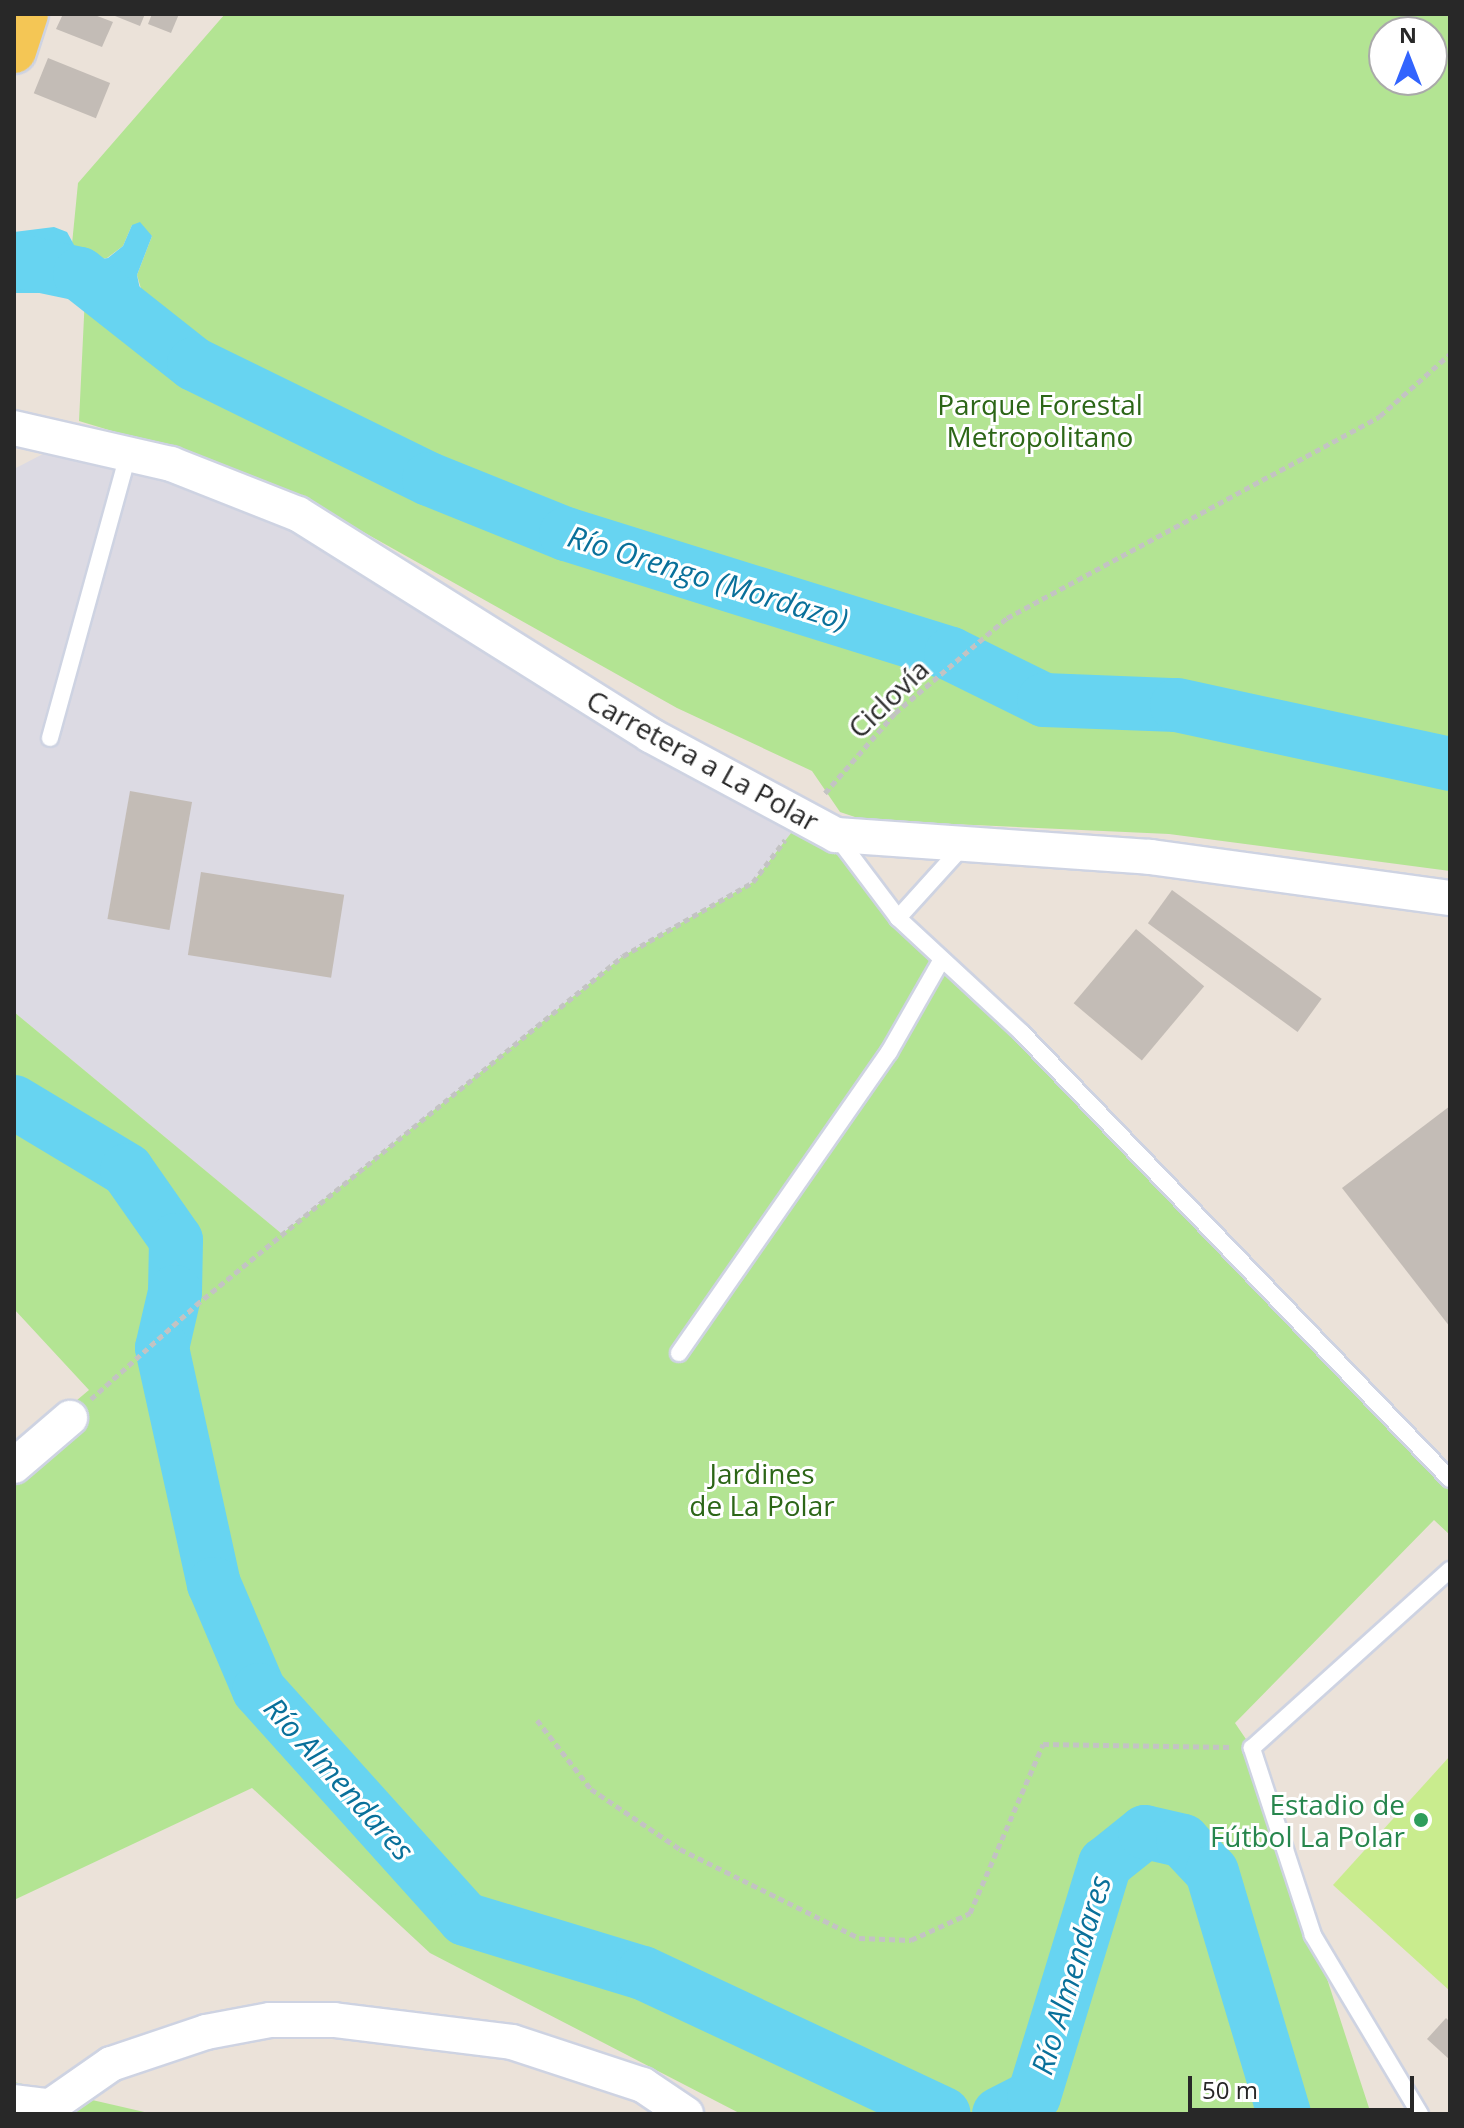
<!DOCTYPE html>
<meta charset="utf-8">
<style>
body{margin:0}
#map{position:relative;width:1464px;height:2128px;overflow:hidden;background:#ebe2d9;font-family:"Open Sans",sans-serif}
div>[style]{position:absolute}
.industrial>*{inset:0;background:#dcdae3}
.green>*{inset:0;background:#b3e493}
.pitch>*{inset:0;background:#c9ec8e}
.water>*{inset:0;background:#67d4f1}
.river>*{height:54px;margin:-27px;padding:0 27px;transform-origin:27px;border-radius:27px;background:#67d4f1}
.building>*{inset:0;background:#c3bcb6;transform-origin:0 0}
.path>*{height:5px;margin-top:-2.5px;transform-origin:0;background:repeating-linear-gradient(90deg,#c3c3c3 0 6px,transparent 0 10px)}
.roads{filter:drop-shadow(2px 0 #ced3e2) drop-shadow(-2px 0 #ced3e2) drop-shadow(0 2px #ced3e2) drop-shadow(0 -2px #ced3e2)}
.service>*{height:16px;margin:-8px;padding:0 8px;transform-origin:8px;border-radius:8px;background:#fff}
.minor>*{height:34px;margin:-17px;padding:0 17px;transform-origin:17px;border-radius:17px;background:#fff}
.tertiary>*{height:42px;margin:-21px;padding:0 21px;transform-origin:21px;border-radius:21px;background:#fff}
.primary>*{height:44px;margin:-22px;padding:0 22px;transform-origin:22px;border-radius:22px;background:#f4c655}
.dots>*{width:22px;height:22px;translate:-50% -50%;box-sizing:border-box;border:4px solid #fff;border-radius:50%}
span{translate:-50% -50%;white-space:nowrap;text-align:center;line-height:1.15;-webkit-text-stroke:6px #fff;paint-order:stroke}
.park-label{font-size:28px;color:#2c6617}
.street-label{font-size:28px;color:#282828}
.leisure-label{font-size:28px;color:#27864d}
.right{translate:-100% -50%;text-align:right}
.water-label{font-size:30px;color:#09709a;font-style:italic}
.frame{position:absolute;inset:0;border:16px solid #282828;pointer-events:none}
.north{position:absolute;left:1368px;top:16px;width:80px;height:80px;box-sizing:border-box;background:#fff;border:2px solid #a9a9a9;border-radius:50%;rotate:0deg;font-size:22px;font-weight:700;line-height:32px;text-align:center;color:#282828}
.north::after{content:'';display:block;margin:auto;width:28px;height:36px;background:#3264fe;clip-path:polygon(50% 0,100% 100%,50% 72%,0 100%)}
.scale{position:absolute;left:1188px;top:2076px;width:226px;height:36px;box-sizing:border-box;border:4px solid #282828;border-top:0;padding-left:10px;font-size:24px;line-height:28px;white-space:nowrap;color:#282828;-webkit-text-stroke:6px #fff;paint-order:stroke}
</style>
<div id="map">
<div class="industrial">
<div style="clip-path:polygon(68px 441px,298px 514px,805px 815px,753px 882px,694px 917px,284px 1236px,14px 1012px,14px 469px)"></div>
</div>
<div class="green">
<div style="clip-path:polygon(evenodd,225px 14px,1450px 14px,1450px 871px,1169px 834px,864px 820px,840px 812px,812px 771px,677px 708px,308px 501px,175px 450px,79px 421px,85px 296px,107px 304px,144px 299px,137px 275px,152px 236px,132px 225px,123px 246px,107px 258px,89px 261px,80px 256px,72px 244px,78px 183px,225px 14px,1384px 32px,1432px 32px,1432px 80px,1384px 80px,1384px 32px)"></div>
<div style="clip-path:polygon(805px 815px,898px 918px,1450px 1480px,1450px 1535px,1434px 1520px,1235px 1723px,1252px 1748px,1371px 2114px,741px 2114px,430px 1953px,252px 1788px,14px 1900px,14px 1453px,89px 1390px,14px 1309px,14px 1012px,282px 1234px,623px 956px,753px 882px)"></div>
<div style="clip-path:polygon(14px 2082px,153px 2114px,64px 2114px,14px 2106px)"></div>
</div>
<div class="pitch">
<div style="clip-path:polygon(1450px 1756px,1450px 1991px,1333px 1885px)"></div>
</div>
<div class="water">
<div style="clip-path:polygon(140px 222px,152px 236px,137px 275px,147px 322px,74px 293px,14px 293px,14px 232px,54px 227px,67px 232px,80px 256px,89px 261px,108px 258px,123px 246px,132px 225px)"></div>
</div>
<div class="river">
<div style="left:14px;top:260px;width:67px;rotate:12deg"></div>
<div style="left:80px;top:274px;width:145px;rotate:38.3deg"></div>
<div style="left:194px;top:364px;width:262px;rotate:26.1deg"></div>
<div style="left:429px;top:479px;width:148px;rotate:21.9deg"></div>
<div style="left:566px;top:534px;width:403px;rotate:17.3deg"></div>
<div style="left:951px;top:654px;width:104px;rotate:26.3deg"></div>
<div style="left:1044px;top:700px;width:133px;rotate:2.2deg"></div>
<div style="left:1177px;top:705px;width:279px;rotate:12.2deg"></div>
<div style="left:14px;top:1102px;width:132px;rotate:31deg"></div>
<div style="left:127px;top:1170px;width:85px;rotate:55deg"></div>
<div style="left:176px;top:1240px;width:52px;rotate:91.1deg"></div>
<div style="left:175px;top:1292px;width:57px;rotate:103.1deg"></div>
<div style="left:162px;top:1348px;width:242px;rotate:77.6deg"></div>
<div style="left:214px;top:1584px;width:115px;rotate:67deg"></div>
<div style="left:259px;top:1690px;width:308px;rotate:48deg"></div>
<div style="left:465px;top:1919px;width:186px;rotate:16.9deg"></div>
<div style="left:643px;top:1973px;width:332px;rotate:25.1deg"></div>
<div style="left:999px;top:2114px;width:39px;rotate:-27deg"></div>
<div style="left:1034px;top:2096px;width:243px;rotate:-73deg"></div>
<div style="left:1105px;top:1864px;width:51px;rotate:-38.7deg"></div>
<div style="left:1145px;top:1832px;width:39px;rotate:13deg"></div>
<div style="left:1183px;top:1841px;width:42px;rotate:46.9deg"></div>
<div style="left:1212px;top:1872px;width:252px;rotate:73.4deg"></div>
</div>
<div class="building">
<div style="clip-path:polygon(63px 14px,92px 14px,113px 22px,102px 47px,56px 29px)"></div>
<div style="clip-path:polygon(110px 14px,145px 14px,140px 26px)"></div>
<div style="clip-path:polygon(152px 14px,179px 14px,171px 33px,148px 24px)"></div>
<div style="left:48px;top:58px;width:67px;height:38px;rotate:22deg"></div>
<div style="left:130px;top:791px;width:63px;height:130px;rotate:10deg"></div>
<div style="left:201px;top:872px;width:145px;height:84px;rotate:9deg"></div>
<div style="left:1172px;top:890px;width:185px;height:41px;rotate:36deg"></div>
<div style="left:1136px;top:929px;width:89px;height:97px;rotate:40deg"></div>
<div style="clip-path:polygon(1450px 1106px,1450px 1327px,1342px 1188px)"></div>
<div style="clip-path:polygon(1446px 2018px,1450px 2022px,1450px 2060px,1427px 2039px)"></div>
</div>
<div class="path">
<div style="left:825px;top:793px;width:106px;rotate:-48.8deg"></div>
<div style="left:895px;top:713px;width:147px;rotate:-40.3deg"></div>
<div style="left:1007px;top:618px;width:424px;rotate:-28.4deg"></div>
<div style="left:1380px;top:416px;width:94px;rotate:-41.5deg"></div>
<div style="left:91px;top:1399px;width:141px;rotate:-41.8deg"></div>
<div style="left:196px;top:1305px;width:551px;rotate:-39.26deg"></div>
<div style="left:623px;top:956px;width:150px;rotate:-29.6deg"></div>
<div style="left:753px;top:882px;width:53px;rotate:-52.7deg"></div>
<div style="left:537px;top:1720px;width:88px;rotate:52deg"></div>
<div style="left:591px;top:1789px;width:107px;rotate:34deg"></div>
<div style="left:680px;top:1849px;width:200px;rotate:26.4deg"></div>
<div style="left:859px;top:1938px;width:52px;rotate:2.2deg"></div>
<div style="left:911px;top:1940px;width:65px;rotate:-24.6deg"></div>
<div style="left:970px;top:1913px;width:184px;rotate:-66.6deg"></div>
<div style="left:1043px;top:1744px;width:188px;rotate:0.9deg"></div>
</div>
<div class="roads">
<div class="service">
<div style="left:50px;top:738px;width:294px;rotate:-74.6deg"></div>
<div style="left:837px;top:837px;width:101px;rotate:53deg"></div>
<div style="left:898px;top:918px;width:169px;rotate:42.8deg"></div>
<div style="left:1022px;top:1033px;width:618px;rotate:46.18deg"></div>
<div style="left:898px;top:918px;width:97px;rotate:-47.9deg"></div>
<div style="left:679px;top:1353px;width:367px;rotate:-55.1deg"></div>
<div style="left:889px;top:1052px;width:105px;rotate:-60.3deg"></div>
<div style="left:1420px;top:2114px;width:209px;rotate:-120.9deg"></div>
<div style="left:1313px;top:1935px;width:197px;rotate:-108.1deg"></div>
<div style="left:1252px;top:1748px;width:266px;rotate:-42deg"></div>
</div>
<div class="minor">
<div style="left:14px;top:428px;width:161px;rotate:12.9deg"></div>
<div style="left:171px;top:464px;width:136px;rotate:21.5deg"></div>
<div style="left:298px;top:514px;width:416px;rotate:32.1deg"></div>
<div style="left:650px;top:735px;width:211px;rotate:28.3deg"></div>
<div style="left:836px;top:835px;width:315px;rotate:4deg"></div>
<div style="left:1150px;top:857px;width:303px;rotate:7.8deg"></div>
<div style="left:14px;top:1466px;width:74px;rotate:-40.6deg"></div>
<div style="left:45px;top:2110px;width:80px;rotate:-34.9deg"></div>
<div style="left:111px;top:2064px;width:100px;rotate:-18.6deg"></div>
<div style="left:206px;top:2032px;width:65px;rotate:-10.6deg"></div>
<div style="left:270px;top:2020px;width:64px"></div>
<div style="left:334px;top:2020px;width:179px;rotate:7deg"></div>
<div style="left:512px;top:2042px;width:138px;rotate:18.2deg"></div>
<div style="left:643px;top:2085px;width:52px;rotate:34deg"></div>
</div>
<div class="tertiary">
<div style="left:14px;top:2106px;width:31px;rotate:7deg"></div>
</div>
<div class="primary">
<div style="left:14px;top:51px;width:39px;rotate:-72deg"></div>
</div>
</div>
<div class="dots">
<div style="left:1421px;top:1820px;background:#2e9e5b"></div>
</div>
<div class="park-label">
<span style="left:1040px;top:420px">Parque Forestal<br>Metropolitano</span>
<span style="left:762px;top:1489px">Jardines<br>de La Polar</span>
</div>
<div class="street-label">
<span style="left:888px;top:698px;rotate:-44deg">Ciclovía</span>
<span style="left:703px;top:760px;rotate:29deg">Carretera a La Polar</span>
</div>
<div class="leisure-label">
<span class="right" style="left:1405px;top:1820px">Estadio de<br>Fútbol La Polar</span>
</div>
<div class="water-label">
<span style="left:708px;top:578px;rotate:17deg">Río Orengo (Mordazo)</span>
<span style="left:339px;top:1779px;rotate:48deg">Río Almendares</span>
<span style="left:1071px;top:1975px;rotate:-73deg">Río Almendares</span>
</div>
<div class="frame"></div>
<div class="north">N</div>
<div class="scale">50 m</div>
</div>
